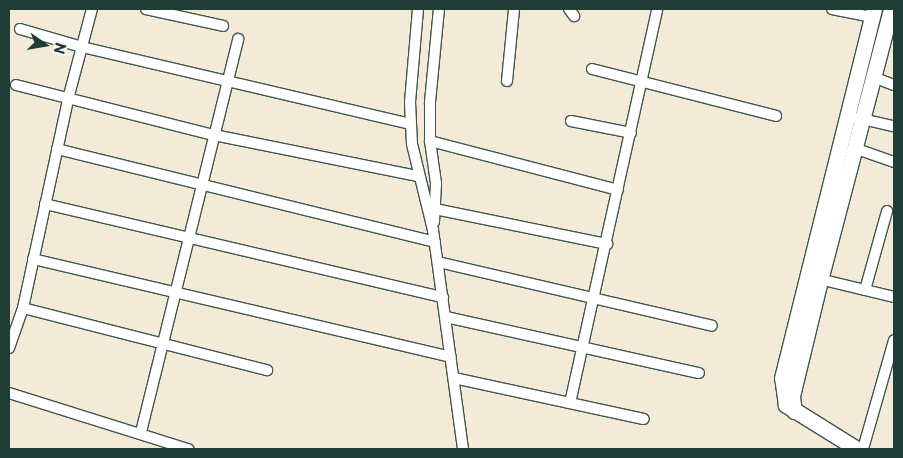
<!DOCTYPE html>
<style>
body{margin:0}
#map{position:relative;width:903px;height:458px;overflow:hidden;background:#f4ead8;font-family:"Playpen Sans",sans-serif}
div>[style]{position:absolute}
.roads{filter:drop-shadow(1px 0 #3f574d) drop-shadow(-1px 0 #3f574d) drop-shadow(0 1px #3f574d) drop-shadow(0 -1px #3f574d)}
.street>*{height:10px;margin:-5px;padding:0 5px;transform-origin:5px;border-radius:5px;background:#fff}
.secondary>*{height:15px;margin:-7.5px;padding:0 7.5px;transform-origin:7.5px;border-radius:7.5px;background:#fff}
span{translate:-50% -50%;white-space:nowrap;text-align:center;line-height:1.15;-webkit-text-stroke:4px #f6f6f2;paint-order:stroke}
.frame{position:absolute;inset:0;border:10px solid #1f3d34;pointer-events:none}
.north{position:absolute;left:20px;top:20px;width:50px;height:50px;-webkit-text-stroke:4px #f6f6f2;paint-order:stroke;rotate:103deg;font-size:14px;font-weight:700;line-height:20px;text-align:center;color:#1f3d34}
.north::after{content:'';display:block;margin:auto;width:18px;height:22px;background:#1f3d34;clip-path:polygon(50% 0,100% 100%,50% 72%,0 100%)}
</style>
<div id="map">
<div class="roads">
<div class="street">
<div style="left:146px;top:9px;width:79px;rotate:12.4deg"></div>
<div style="left:418px;top:9px;width:93px;rotate:94.9deg"></div>
<div style="left:410px;top:102px;width:42px;rotate:87.3deg"></div>
<div style="left:412px;top:144px;width:89px;rotate:76.3deg"></div>
<div style="left:433px;top:230px;width:221px;rotate:82.2deg"></div>
<div style="left:569px;top:9px;width:9px;rotate:54deg"></div>
<div style="left:832px;top:9px;width:41px;rotate:11.3deg"></div>
<div style="left:20px;top:29px;width:65px;rotate:16.2deg"></div>
<div style="left:82px;top:47px;width:338px;rotate:13.2deg"></div>
<div style="left:592px;top:69px;width:190px;rotate:14.3deg"></div>
<div style="left:873px;top:77px;width:22px;rotate:21deg"></div>
<div style="left:507px;top:81px;width:72px;rotate:-84.4deg"></div>
<div style="left:16px;top:85px;width:204px;rotate:14.2deg"></div>
<div style="left:214px;top:135px;width:208px;rotate:11.4deg"></div>
<div style="left:858px;top:118px;width:37px;rotate:13deg"></div>
<div style="left:571px;top:121px;width:61px;rotate:11.3deg"></div>
<div style="left:430px;top:141px;width:194px;rotate:14.6deg"></div>
<div style="left:854px;top:148px;width:42px;rotate:19.3deg"></div>
<div style="left:57px;top:149px;width:389px;rotate:13.8deg"></div>
<div style="left:45px;top:204px;width:409px;rotate:13.2deg"></div>
<div style="left:430px;top:208px;width:181px;rotate:11.5deg"></div>
<div style="left:434px;top:222px;width:39px;rotate:-87deg"></div>
<div style="left:436px;top:183px;width:42px;rotate:-98.1deg"></div>
<div style="left:430px;top:141px;width:39px;rotate:-90deg"></div>
<div style="left:430px;top:102px;width:93px;rotate:-84.5deg"></div>
<div style="left:33px;top:259px;width:429px;rotate:13.2deg"></div>
<div style="left:438px;top:262px;width:281px;rotate:13.1deg"></div>
<div style="left:815px;top:278px;width:81px;rotate:13.5deg"></div>
<div style="left:865px;top:290px;width:82px;rotate:-74.4deg"></div>
<div style="left:23px;top:308px;width:252px;rotate:14.3deg"></div>
<div style="left:446px;top:317px;width:259px;rotate:12.5deg"></div>
<div style="left:9px;top:348px;width:42px;rotate:-70.7deg"></div>
<div style="left:23px;top:308px;width:214px;rotate:-77.8deg"></div>
<div style="left:68px;top:99px;width:93px;rotate:-75.1deg"></div>
<div style="left:454px;top:378px;width:194px;rotate:12.2deg"></div>
<div style="left:9px;top:393px;width:188px;rotate:17.4deg"></div>
<div style="left:570px;top:403px;width:403px;rotate:-77.5deg"></div>
<div style="left:141px;top:432px;width:405px;rotate:-76.1deg"></div>
<div style="left:863px;top:449px;width:113px;rotate:-74.1deg"></div>
</div>
<div class="secondary">
<div style="left:794px;top:411px;width:15px;rotate:-98deg"></div>
<div style="left:792px;top:396px;width:119px;rotate:-76.4deg"></div>
<div style="left:820px;top:280px;width:280px;rotate:-75.3deg"></div>
<div style="left:857px;top:449px;width:84px;rotate:-148.2deg"></div>
<div style="left:786px;top:405px;width:27px;rotate:-98deg"></div>
<div style="left:782px;top:378px;width:380px;rotate:-76deg"></div>
</div>
</div>
<div class="frame"></div>
<div class="north">N</div>
</div>
